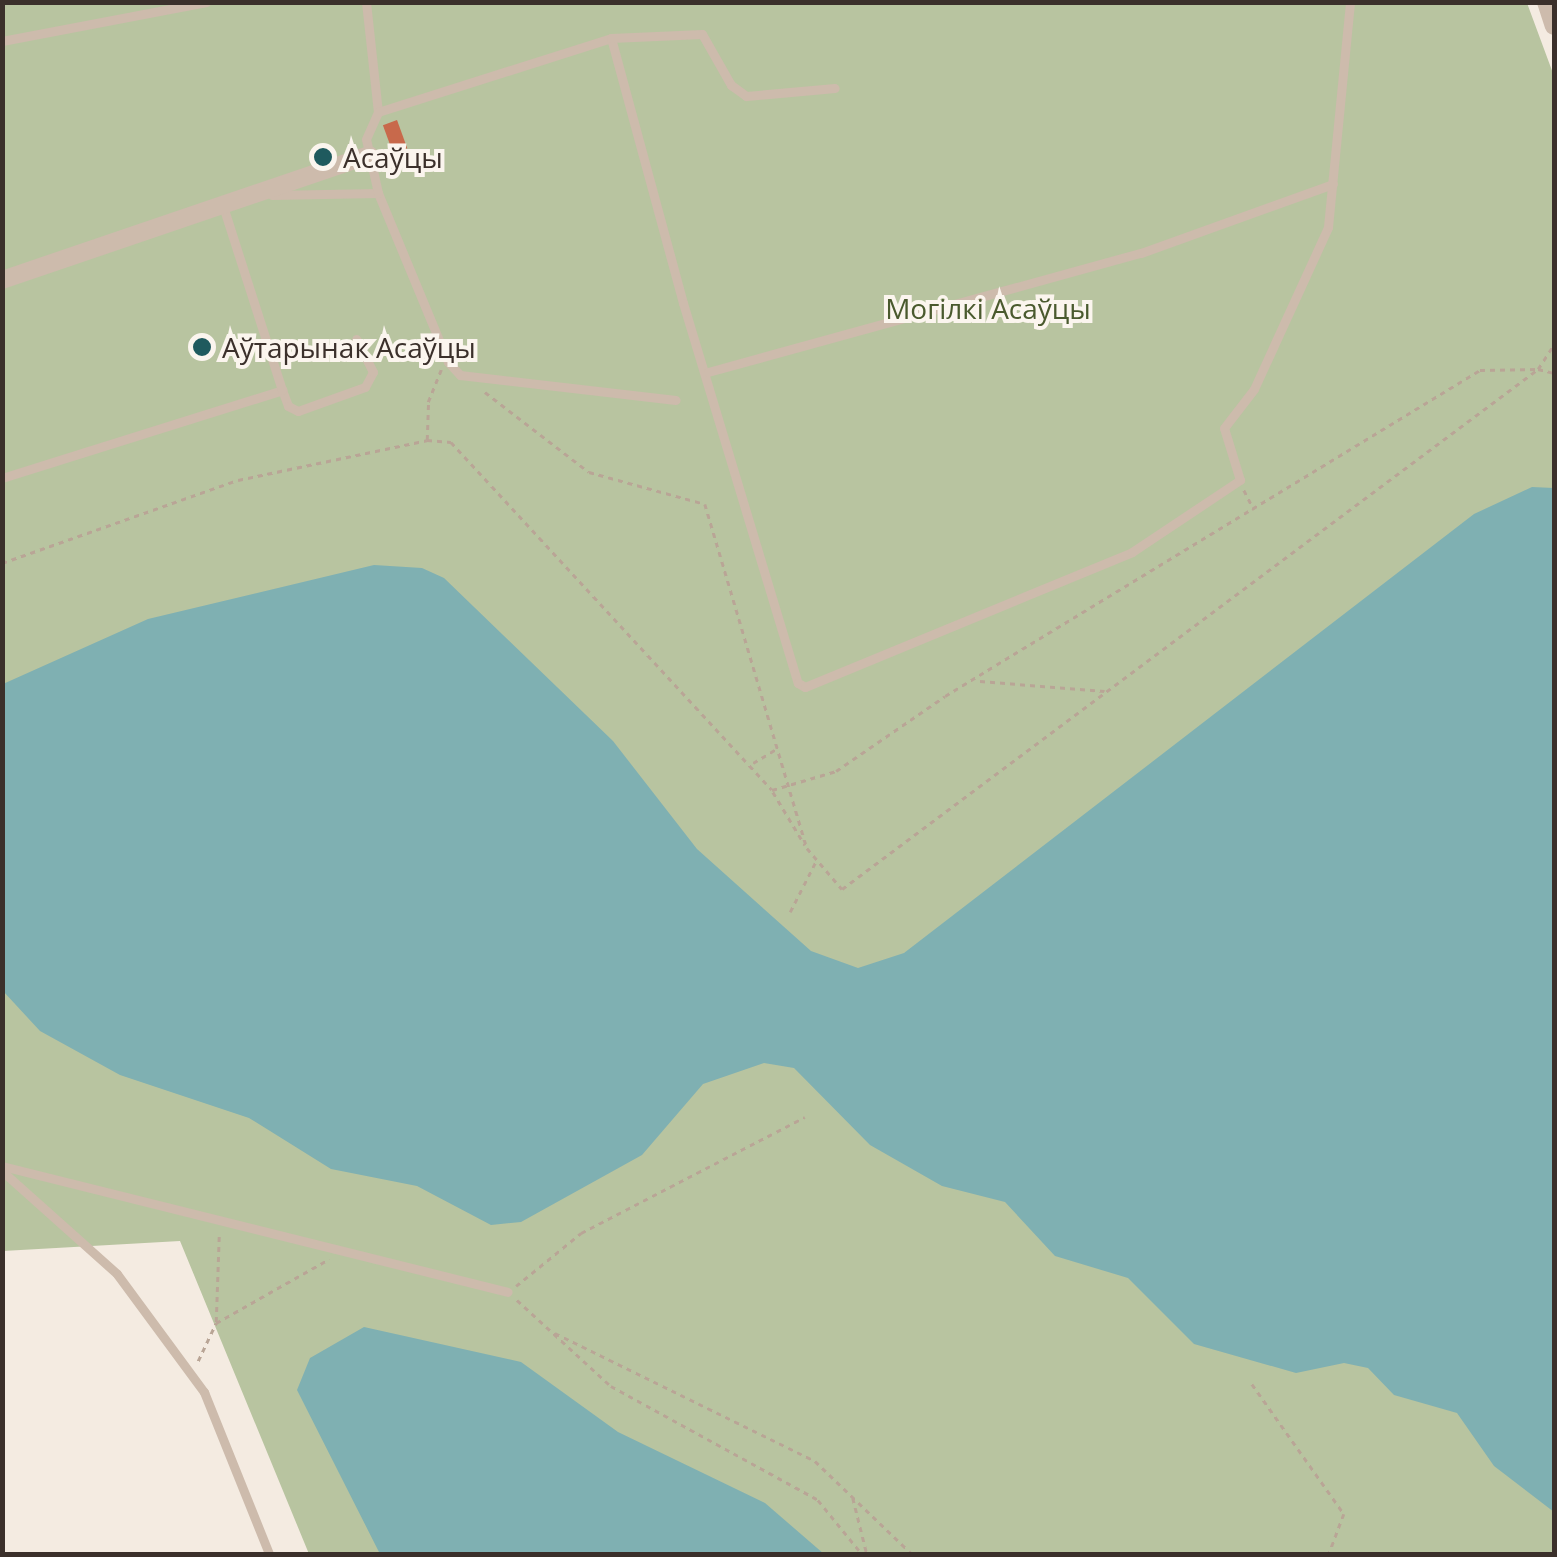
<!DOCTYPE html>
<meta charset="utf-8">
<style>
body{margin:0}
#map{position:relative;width:1557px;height:1557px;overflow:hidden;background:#f4ebe1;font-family:"Open Sans",sans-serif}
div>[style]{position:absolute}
.green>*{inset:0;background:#b8c4a0}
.water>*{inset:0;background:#7fb0b2}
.building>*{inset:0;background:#c8694b;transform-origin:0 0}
.path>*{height:2.5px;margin-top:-1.25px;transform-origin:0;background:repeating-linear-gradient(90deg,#b9a596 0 5px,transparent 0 10px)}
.service>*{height:9px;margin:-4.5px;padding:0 4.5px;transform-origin:4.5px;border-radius:4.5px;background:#cdbbac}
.minor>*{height:18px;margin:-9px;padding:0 9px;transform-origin:9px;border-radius:9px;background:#cdbbac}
.dots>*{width:28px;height:28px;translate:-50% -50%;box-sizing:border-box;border:5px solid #fbf5ee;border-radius:50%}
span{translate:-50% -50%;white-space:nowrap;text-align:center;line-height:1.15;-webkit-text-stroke:8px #fbf5ee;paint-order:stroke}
.poi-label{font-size:28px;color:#3b302b}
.left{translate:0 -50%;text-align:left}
.park-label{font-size:28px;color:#4a5a2e}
.frame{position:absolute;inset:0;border:5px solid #3b302b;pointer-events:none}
</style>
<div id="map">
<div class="green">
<div style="clip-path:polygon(3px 3px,1527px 3px,1554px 76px,1554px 1554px,309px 1554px,180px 1241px,3px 1251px)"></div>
</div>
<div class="water">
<div style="clip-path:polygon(1532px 487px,1554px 488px,1554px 1512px,1494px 1466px,1457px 1413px,1394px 1395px,1368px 1368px,1344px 1363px,1296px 1373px,1194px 1344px,1128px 1278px,1055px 1256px,1005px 1202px,942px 1186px,870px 1145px,794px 1068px,764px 1063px,703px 1084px,642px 1155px,521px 1222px,491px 1225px,417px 1186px,331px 1169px,249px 1118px,120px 1075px,40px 1031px,3px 991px,3px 684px,148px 619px,374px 565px,422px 568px,444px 578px,613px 741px,697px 849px,811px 951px,858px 968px,904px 953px,1474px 514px)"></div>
<div style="clip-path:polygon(364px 1327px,521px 1362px,618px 1432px,765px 1503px,824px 1554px,380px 1554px,297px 1390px,310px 1358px)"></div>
</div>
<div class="building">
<div style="left:397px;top:120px;width:30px;height:15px;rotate:70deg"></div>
</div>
<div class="path">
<div style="left:485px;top:392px;width:131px;rotate:37.6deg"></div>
<div style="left:589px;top:472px;width:120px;rotate:15.4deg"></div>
<div style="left:705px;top:504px;width:359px;rotate:73.5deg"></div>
<div style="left:807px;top:848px;width:54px;rotate:49.5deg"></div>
<div style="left:842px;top:889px;width:869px;rotate:-36.76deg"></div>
<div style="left:1538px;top:369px;width:16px;rotate:14deg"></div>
<div style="left:427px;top:440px;width:38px;rotate:-88deg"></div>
<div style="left:428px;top:402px;width:35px;rotate:-68deg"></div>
<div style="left:1244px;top:490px;width:22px;rotate:63deg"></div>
<div style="left:2px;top:563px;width:250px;rotate:-19.4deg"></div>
<div style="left:238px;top:480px;width:193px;rotate:-11.9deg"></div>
<div style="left:427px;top:440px;width:24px;rotate:5deg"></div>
<div style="left:451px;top:442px;width:473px;rotate:47.3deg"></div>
<div style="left:772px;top:790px;width:67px;rotate:-16.5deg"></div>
<div style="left:836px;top:771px;width:132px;rotate:-34.5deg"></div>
<div style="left:945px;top:696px;width:626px;rotate:-31.36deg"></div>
<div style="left:1480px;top:370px;width:58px;rotate:-1deg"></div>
<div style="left:1538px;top:369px;width:30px;rotate:-57deg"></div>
<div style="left:980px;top:681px;width:125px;rotate:4.6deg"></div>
<div style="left:753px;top:763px;width:27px;rotate:-31deg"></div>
<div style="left:773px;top:792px;width:62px;rotate:58.9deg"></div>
<div style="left:790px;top:912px;width:57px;rotate:-63deg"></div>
<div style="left:516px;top:1286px;width:84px;rotate:-39.2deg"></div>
<div style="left:581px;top:1233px;width:252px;rotate:-27.4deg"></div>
<div style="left:517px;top:1300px;width:127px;rotate:42.5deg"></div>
<div style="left:611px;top:1386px;width:236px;rotate:28.8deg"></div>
<div style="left:818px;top:1500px;width:70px;rotate:50.8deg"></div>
<div style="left:216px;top:1322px;width:87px;rotate:-88deg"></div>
<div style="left:555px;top:1333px;width:290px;rotate:26.2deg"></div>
<div style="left:815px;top:1461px;width:134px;rotate:43.8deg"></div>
<div style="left:198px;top:1361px;width:42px;rotate:-64.7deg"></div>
<div style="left:216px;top:1323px;width:130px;rotate:-29.5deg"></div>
<div style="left:1252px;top:1384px;width:159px;rotate:54.7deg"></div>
<div style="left:1344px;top:1514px;width:43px;rotate:110.6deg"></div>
<div style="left:853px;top:1498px;width:58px;rotate:76deg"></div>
</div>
<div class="service">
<div style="left:366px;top:2px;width:111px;rotate:83.8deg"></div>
<div style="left:378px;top:112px;width:244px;rotate:-17.6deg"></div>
<div style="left:611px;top:38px;width:275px;rotate:74.8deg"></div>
<div style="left:683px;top:303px;width:397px;rotate:73.2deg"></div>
<div style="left:798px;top:683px;width:8px;rotate:30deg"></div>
<div style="left:805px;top:687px;width:354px;rotate:-22.4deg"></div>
<div style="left:1132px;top:552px;width:130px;rotate:-33.7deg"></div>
<div style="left:1240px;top:480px;width:54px;rotate:-107.1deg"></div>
<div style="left:1224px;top:428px;width:49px;rotate:-52.4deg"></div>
<div style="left:1254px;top:389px;width:178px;rotate:-65.4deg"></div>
<div style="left:1328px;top:227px;width:226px;rotate:-84.4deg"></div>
<div style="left:611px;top:38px;width:91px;rotate:-2.5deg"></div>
<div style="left:702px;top:34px;width:59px;rotate:60.4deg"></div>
<div style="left:731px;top:85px;width:19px;rotate:36deg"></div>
<div style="left:746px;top:96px;width:89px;rotate:-5.1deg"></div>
<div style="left:2px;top:41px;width:208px;rotate:-10.8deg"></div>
<div style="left:378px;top:193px;width:183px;rotate:67.5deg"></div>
<div style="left:448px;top:362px;width:18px;rotate:47deg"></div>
<div style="left:460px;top:375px;width:217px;rotate:6.6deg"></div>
<div style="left:272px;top:195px;width:106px;rotate:-1.1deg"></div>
<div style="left:378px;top:193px;width:55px;rotate:-102.5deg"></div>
<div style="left:366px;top:139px;width:30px;rotate:-66deg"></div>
<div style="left:708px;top:372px;width:449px;rotate:-15.4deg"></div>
<div style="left:1141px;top:253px;width:204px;rotate:-19.8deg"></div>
<div style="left:282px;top:390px;width:17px;rotate:69deg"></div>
<div style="left:288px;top:406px;width:11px;rotate:27deg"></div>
<div style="left:298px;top:411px;width:71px;rotate:-19.7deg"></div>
<div style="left:365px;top:387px;width:17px;rotate:-62deg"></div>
<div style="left:373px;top:372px;width:37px;rotate:-117deg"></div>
<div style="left:2px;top:478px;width:294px;rotate:-17.4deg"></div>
<div style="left:282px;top:390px;width:193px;rotate:-107.8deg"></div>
<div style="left:2px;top:1166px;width:521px;rotate:13.98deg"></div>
<div style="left:2px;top:1171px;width:154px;rotate:41.8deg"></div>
<div style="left:117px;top:1274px;width:147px;rotate:53.6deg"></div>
<div style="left:204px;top:1392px;width:175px;rotate:68.1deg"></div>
</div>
<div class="minor">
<div style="left:1546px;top:2px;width:25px;rotate:72deg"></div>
<div style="left:2px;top:280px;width:388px;rotate:-18.8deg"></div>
</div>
<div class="dots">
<div style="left:323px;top:157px;background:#1f5a5e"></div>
<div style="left:202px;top:347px;background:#1f5a5e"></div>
</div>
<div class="poi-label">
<span class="left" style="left:343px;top:157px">Асаўцы</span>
<span class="left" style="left:222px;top:347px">Аўтарынак Асаўцы</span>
</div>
<div class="park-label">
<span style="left:988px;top:308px">Могілкі Асаўцы</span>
</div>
<div class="frame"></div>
</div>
